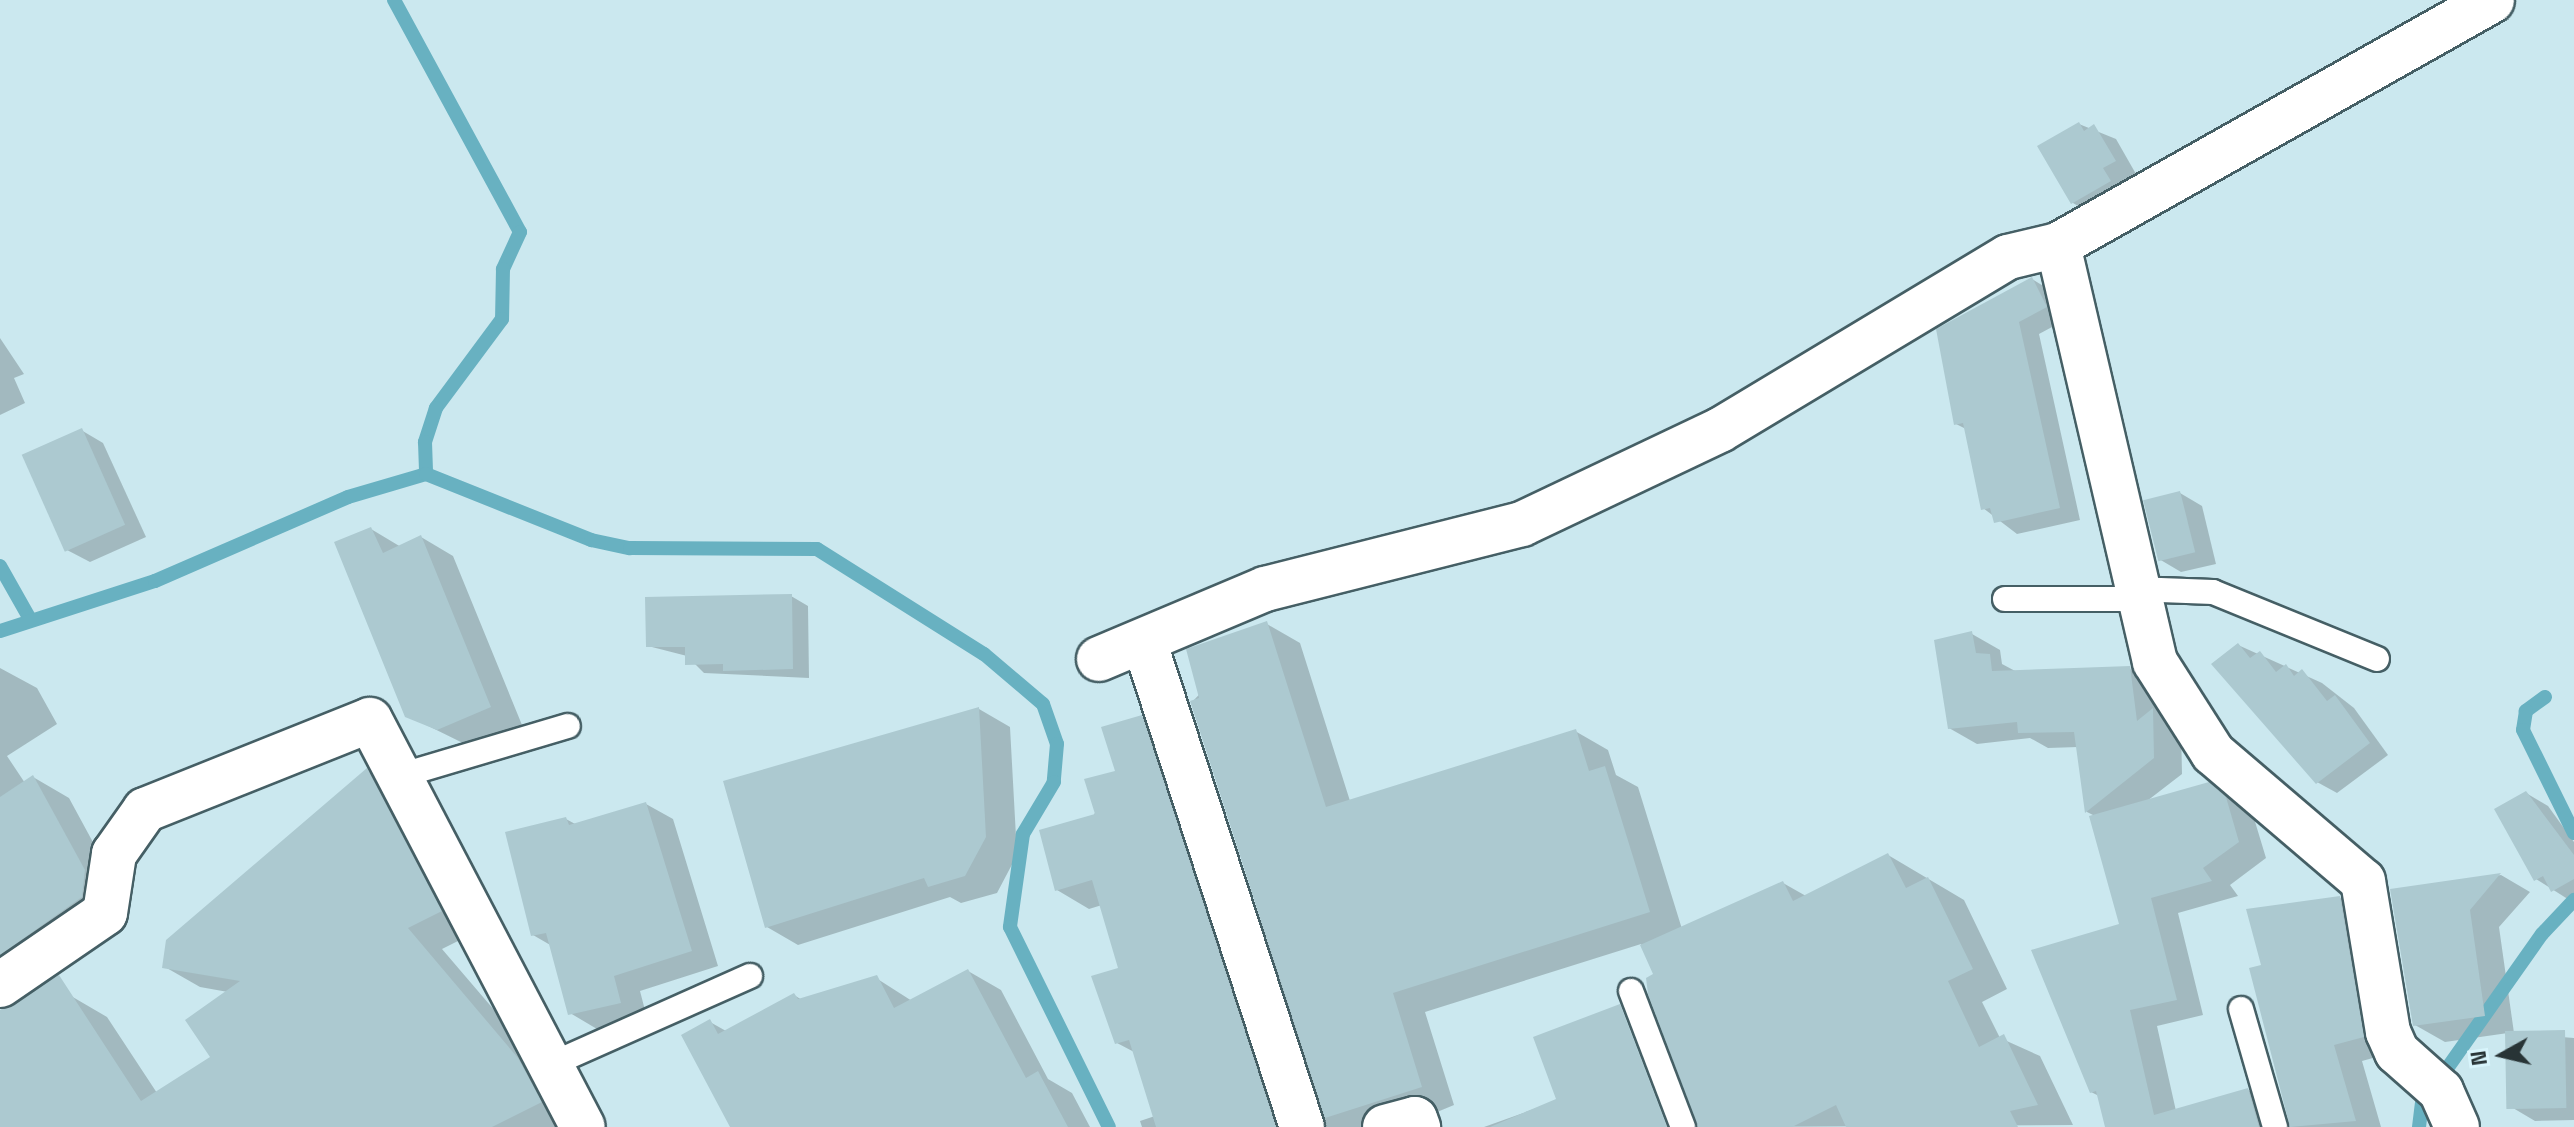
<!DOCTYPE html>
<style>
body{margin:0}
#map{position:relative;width:2574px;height:1127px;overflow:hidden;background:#cbe8ef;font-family:"Space Grotesk",sans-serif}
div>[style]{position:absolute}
.shadow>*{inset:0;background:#0003}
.stream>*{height:14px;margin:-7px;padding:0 7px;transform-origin:7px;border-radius:7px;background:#68b1c1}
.building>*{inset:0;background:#acc9d0;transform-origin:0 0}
.roads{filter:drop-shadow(2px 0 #455f65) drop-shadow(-2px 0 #455f65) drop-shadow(0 2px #455f65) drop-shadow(0 -2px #455f65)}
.lane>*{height:24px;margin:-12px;padding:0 12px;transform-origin:12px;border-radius:12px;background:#fff}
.street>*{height:44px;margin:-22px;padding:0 22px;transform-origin:22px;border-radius:22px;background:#fff}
span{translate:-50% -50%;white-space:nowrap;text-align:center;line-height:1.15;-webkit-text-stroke:6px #d8f5fc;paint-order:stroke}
.north{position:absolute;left:2462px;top:1015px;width:80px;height:80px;-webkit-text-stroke:6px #d8f5fc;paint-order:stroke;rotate:262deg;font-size:22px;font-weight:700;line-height:32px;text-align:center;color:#283436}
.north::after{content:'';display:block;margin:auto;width:28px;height:36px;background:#283436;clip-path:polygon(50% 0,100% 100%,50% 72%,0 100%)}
</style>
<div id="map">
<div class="shadow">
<div style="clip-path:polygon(2079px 124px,2116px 139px,2136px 174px,2124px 181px,2132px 194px,2095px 216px,2073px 203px)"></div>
<div style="clip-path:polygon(2032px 279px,2053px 292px,2067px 319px,2039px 334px,2080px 520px,2017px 534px,1983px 508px,1966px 429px,1956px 424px)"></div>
<div style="clip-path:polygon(0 338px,24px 374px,14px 378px,25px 403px,0 415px)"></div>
<div style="clip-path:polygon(81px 430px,103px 443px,146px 537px,90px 562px,67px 550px)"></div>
<div style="clip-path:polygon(2180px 493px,2202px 506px,2216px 564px,2181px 572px,2159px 559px)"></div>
<div style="clip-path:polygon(371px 529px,401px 547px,421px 537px,453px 556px,522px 725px,471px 747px,406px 715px)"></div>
<div style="clip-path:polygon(791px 596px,808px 606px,809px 678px,704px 673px,687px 656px,648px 646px)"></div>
<div style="clip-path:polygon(1267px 624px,1300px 643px,1350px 801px,1575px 731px,1608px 750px,1616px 775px,1638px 787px,1682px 929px,1783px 883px,1806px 896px,1888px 855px,1964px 900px,2007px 989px,1982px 1002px,2000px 1038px,2040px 1056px,2073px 1125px,1718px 1127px,1641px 944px,1425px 1012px,1454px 1105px,1401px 1127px,1326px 1127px,1192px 702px)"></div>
<div style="clip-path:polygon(1972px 634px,2000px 650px,2002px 664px,2017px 672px,2130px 669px,2158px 685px,2162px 715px,2181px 726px,2182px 774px,2147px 801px,2208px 784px,2253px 815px,2266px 858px,2230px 885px,2238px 896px,2178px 913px,2203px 1015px,2157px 1026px,2176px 1111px,2248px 1090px,2277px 1107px,2283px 1127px,2107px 1127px,2099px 1096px,2091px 1092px,2122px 926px,2095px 816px,2087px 812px,2078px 747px,2048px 748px,2030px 738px,1977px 744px,1949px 728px)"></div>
<div style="clip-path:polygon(2238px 645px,2322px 683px,2354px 708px,2388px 755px,2337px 793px,2317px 782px)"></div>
<div style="clip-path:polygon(0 668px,37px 688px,57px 724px,7px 756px,25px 783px,33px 777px,69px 798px,120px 892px,0 1006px)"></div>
<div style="clip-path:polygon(979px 709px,1010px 727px,1017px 855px,997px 893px,961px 903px,950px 897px,798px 945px,767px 927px,726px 783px)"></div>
<div style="clip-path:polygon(1142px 717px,1175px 736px,1302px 1127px,1142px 1127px,1140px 1121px,1155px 1116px,1136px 1053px,1117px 1043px,1121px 969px,1102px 905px,1089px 909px,1057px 890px)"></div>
<div style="clip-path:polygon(367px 771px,403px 791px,476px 932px,442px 949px,554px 1080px,568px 1127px,0 1127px,0 1043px,71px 996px,107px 1017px,157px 1093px,213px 1057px,228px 992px,200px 987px,165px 967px)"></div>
<div style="clip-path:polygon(2526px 793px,2548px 806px,2574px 842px,2574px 903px,2536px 879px)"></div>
<div style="clip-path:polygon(646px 804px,673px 819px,718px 966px,640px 991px,647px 1018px,597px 1029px,570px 1013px,552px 946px,533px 935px,566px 819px,577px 825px)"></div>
<div style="clip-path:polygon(2501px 875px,2530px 892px,2499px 927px,2514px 1033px,2574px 1038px,2574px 1120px,2535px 1121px,2513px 1108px,2508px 1033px,2445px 1042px,2415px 1025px,2392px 891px)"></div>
<div style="clip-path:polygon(2340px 898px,2368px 914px,2391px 1053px,2362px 1061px,2381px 1127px,2291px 1127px,2263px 967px)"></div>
<div style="clip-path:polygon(968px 971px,1001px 990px,1048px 1079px,1072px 1093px,1090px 1127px,732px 1127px,710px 1022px,726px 1031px,794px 995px,802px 1000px,876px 978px,912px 1001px)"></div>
<div style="clip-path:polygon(1559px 1100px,1662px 1127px,1484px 1127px)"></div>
</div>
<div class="stream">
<div style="left:394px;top:0;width:264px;rotate:61.5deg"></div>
<div style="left:520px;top:232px;width:41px;rotate:114.7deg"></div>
<div style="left:503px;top:269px;width:50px;rotate:91.1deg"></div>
<div style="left:502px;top:319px;width:111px;rotate:126.6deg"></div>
<div style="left:436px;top:408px;width:36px;rotate:108deg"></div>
<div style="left:425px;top:442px;width:32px;rotate:88deg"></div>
<div style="left:0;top:566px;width:61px;rotate:60.5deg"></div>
<div style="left:0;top:631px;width:163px;rotate:-17.9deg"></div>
<div style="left:155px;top:581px;width:210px;rotate:-23.5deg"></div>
<div style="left:348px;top:497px;width:81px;rotate:-16.4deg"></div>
<div style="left:426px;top:474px;width:178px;rotate:21.8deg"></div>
<div style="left:591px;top:540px;width:40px;rotate:12deg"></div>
<div style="left:630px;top:548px;width:187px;rotate:0.3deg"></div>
<div style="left:817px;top:549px;width:197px;rotate:32.2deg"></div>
<div style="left:984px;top:654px;width:77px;rotate:40.3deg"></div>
<div style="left:1043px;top:704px;width:42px;rotate:70.7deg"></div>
<div style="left:1057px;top:744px;width:38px;rotate:95deg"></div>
<div style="left:1054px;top:782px;width:61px;rotate:120.8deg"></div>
<div style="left:1023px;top:834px;width:94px;rotate:98deg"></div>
<div style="left:1010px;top:927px;width:223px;rotate:63.7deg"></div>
<div style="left:2545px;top:697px;width:24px;rotate:144deg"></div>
<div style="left:2526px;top:711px;width:19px;rotate:99deg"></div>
<div style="left:2523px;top:730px;width:115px;rotate:63.7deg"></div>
<div style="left:2419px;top:1127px;width:23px;rotate:-83deg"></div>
<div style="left:2422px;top:1104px;width:208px;rotate:-54.8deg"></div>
<div style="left:2542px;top:934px;width:47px;rotate:-46.7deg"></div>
</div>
<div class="building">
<div style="clip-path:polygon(2079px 122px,2084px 131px,2094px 124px,2116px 161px,2103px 168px,2111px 181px,2071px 204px,2037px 146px)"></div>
<div style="clip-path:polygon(2032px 277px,2047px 307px,2019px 322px,2060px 508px,1994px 523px,1990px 508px,1981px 510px,1963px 423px,1954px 425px,1936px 329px)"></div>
<div style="left:82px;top:428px;width:106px;height:66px;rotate:66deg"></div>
<div style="left:2180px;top:491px;width:63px;height:38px;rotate:76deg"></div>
<div style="clip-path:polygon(371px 527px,383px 553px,421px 535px,491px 707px,437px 730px,405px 717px,334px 542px)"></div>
<div style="clip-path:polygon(792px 594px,793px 669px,723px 671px,723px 664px,685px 665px,685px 647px,646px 647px,645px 597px)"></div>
<div style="clip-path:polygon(1267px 621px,1326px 807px,1576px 729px,1589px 771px,1605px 766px,1650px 912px,1393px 993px,1422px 1087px,1325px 1118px,1190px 701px,1199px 698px,1186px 649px)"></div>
<div style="clip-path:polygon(1972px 631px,1976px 653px,1990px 654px,1992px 671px,2130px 666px,2137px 721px,2153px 708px,2154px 758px,2085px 813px,2074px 732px,2018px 733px,2017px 722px,1948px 729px,1934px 640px)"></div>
<div style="clip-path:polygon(2238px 643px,2250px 658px,2260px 651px,2276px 672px,2286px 664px,2294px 676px,2302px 669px,2327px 701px,2335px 695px,2370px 743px,2316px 784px,2211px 664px)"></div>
<div style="clip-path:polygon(979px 707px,986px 837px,965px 876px,928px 887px,924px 878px,765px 928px,723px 781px)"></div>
<div style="clip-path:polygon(1142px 715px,1276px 1127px,1156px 1127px,1129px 1040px,1115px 1044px,1091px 976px,1118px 968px,1092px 880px,1055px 891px,1039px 830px,1095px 814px,1084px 779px,1115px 771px,1101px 727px)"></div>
<div style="clip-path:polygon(367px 768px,442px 911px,408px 928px,518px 1058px,542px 1102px,492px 1127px,0 1127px,0 1010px,59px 975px,141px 1101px,210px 1057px,185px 1020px,240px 981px,162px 968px,166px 940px)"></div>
<div style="clip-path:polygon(33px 775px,85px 870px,82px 897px,0 955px,0 797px)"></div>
<div style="clip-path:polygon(2209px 782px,2226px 797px,2239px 842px,2203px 868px,2212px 881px,2151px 898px,2177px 1000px,2130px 1010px,2154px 1115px,2248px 1088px,2259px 1127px,2105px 1127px,2096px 1091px,2090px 1093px,2031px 950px,2119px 924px,2089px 816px)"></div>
<div style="clip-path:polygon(2526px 791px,2574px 855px,2574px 879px,2551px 892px,2543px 876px,2534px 881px,2494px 809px)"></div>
<div style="clip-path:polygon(646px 802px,692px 951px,614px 976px,621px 1003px,568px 1015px,546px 933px,531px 936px,505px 832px,566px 817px,569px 825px)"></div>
<div style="clip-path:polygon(1888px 853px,1906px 888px,1928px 877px,1973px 969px,1948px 981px,1979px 1047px,2004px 1034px,2038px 1105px,2010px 1111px,2018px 1127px,1846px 1127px,1836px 1105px,1792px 1127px,1698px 1127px,1648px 994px,1646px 978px,1653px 974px,1640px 945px,1783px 881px,1793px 901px)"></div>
<div style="clip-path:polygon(2501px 873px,2470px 910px,2485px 1016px,2413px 1026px,2390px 889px)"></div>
<div style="clip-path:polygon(2340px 896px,2364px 1037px,2334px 1045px,2356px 1121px,2290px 1127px,2249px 968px,2261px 965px,2246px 909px)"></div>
<div style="clip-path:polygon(968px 969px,1026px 1078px,1038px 1071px,1068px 1127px,730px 1127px,681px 1035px,710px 1019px,718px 1034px,794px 993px,798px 999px,877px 975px,894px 1008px)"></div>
<div style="clip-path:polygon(1620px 1004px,1667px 1127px,1490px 1127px,1556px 1099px,1533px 1037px)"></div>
<div style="left:2565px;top:1030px;width:78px;height:60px;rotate:89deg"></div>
</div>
<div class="roads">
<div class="lane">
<div style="left:2134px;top:589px;width:79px;rotate:2.2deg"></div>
<div style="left:2213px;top:592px;width:177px;rotate:22.2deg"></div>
<div style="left:2005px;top:599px;width:131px"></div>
<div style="left:399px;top:776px;width:176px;rotate:-16.5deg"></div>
<div style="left:1631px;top:991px;width:146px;rotate:69.1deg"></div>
<div style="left:2241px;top:1009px;width:123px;rotate:73.9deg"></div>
<div style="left:550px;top:1065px;width:219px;rotate:-24deg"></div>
</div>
<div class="street">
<div style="left:2058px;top:245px;width:428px;rotate:76.9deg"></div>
<div style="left:2155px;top:662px;width:108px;rotate:57.5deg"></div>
<div style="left:2213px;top:753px;width:197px;rotate:40.5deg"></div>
<div style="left:2363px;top:881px;width:153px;rotate:80.6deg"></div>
<div style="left:2388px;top:1032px;width:22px;rotate:66deg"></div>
<div style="left:2397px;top:1052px;width:59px;rotate:41.6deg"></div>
<div style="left:2441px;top:1091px;width:39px;rotate:66deg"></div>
<div style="left:1144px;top:641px;width:511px;rotate:71.99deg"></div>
<div style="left:1099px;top:659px;width:180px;rotate:-22.9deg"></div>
<div style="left:1265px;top:589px;width:265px;rotate:-14.2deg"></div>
<div style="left:1522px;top:524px;width:219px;rotate:-25.4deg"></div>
<div style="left:1720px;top:430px;width:336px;rotate:-31deg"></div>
<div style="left:2008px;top:257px;width:51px;rotate:-13.5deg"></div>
<div style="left:2058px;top:245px;width:498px;rotate:-29.4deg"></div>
<div style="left:0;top:985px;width:127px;rotate:-34.4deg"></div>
<div style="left:105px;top:913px;width:60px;rotate:-81.3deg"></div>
<div style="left:114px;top:854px;width:54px;rotate:-54.8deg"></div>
<div style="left:145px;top:810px;width:242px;rotate:-21.8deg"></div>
<div style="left:370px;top:720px;width:459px;rotate:62.4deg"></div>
<div style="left:1385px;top:1127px;width:31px;rotate:-15deg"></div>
<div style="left:1415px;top:1119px;width:9px;rotate:69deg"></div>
</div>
</div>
<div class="north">N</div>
</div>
